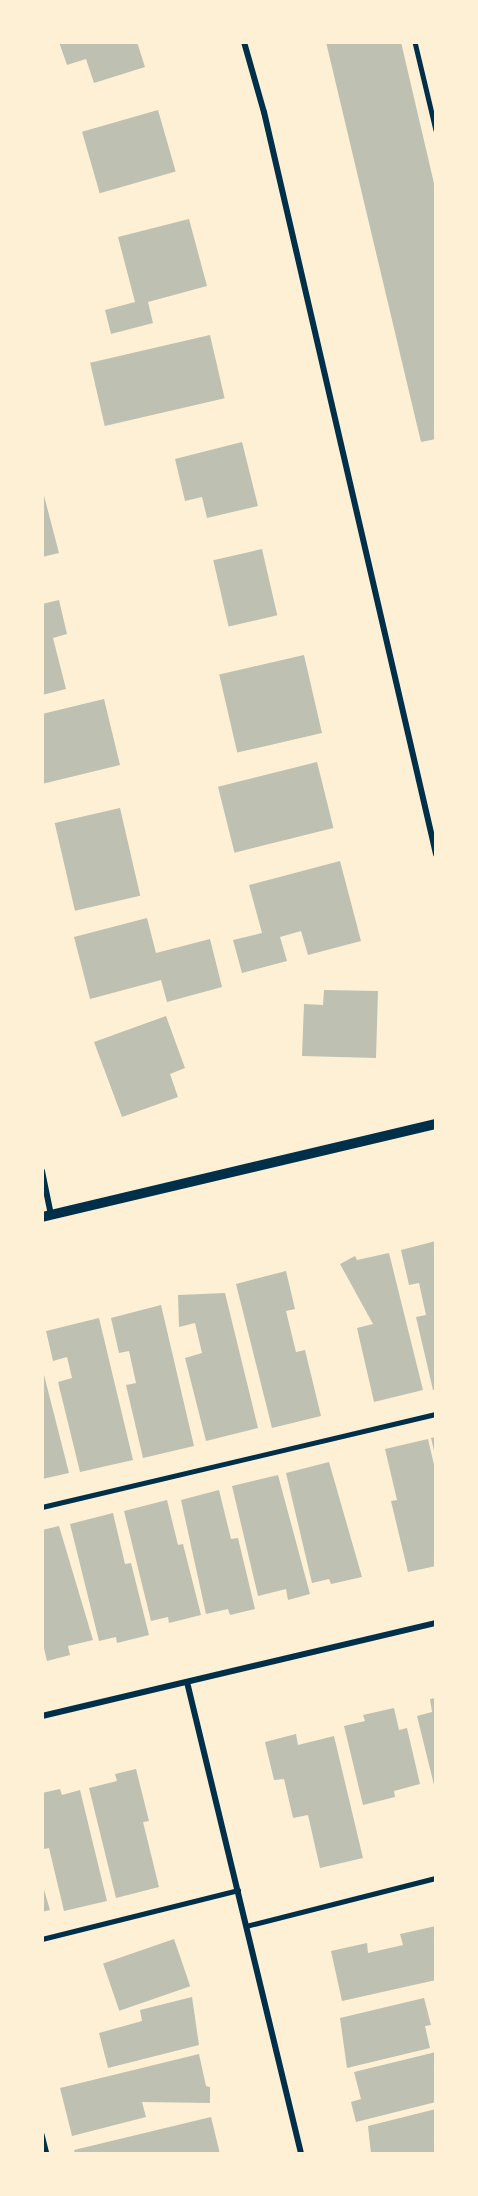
<!DOCTYPE html>
<style>
body{margin:0}
#map{position:relative;width:478px;height:2196px;overflow:hidden;background:#fdf0d5;font-family:"Work Sans",sans-serif}
div>[style]{position:absolute}
.building>*{inset:0;background:#bec0b2;transform-origin:0 0}
.service>*{height:4.5px;margin:-2.25px;padding:0 2.25px;transform-origin:2.25px;border-radius:2.25px;background:#003049}
.minor>*{height:6px;margin:-3px;padding:0 3px;transform-origin:3px;border-radius:3px;background:#003049}
.tertiary>*{height:10px;margin:-5px;padding:0 5px;transform-origin:5px;border-radius:5px;background:#003049}
span{translate:-50% -50%;white-space:nowrap;text-align:center;line-height:1.15;-webkit-text-stroke:6px #fdf0d5;paint-order:stroke}
.frame{position:absolute;inset:0;border:44px solid #fdf0d5;pointer-events:none}
</style>
<div id="map">
<div class="building">
<div style="clip-path:polygon(59px 42px,137px 42px,145px 67px,94px 83px,86px 59px,67px 65px)"></div>
<div style="clip-path:polygon(326px 42px,401px 42px,436px 192px,436px 439px,421px 442px)"></div>
<div style="left:158px;top:110px;width:64px;height:79px;rotate:74deg"></div>
<div style="clip-path:polygon(189px 219px,207px 286px,148px 302px,153px 323px,111px 334px,105px 310px,135px 302px,118px 237px)"></div>
<div style="left:210px;top:335px;width:65px;height:123px;rotate:77deg"></div>
<div style="clip-path:polygon(242px 442px,258px 506px,207px 518px,202px 497px,185px 501px,175px 459px)"></div>
<div style="clip-path:polygon(42px 488px,59px 553px,42px 557px)"></div>
<div style="left:262px;top:549px;width:68px;height:50px;rotate:77deg"></div>
<div style="clip-path:polygon(59px 600px,67px 634px,53px 638px,66px 689px,42px 695px,42px 604px)"></div>
<div style="left:304px;top:655px;width:80px;height:87px;rotate:77deg"></div>
<div style="clip-path:polygon(104px 699px,120px 765px,42px 784px,42px 714px)"></div>
<div style="left:317px;top:762px;width:68px;height:102px;rotate:76deg"></div>
<div style="left:120px;top:808px;width:90px;height:67px;rotate:77deg"></div>
<div style="clip-path:polygon(340px 861px,361px 941px,308px 955px,301px 931px,280px 937px,287px 961px,242px 973px,233px 940px,262px 933px,249px 885px)"></div>
<div style="clip-path:polygon(147px 918px,156px 953px,210px 939px,222px 987px,167px 1002px,161px 980px,90px 999px,74px 937px)"></div>
<div style="clip-path:polygon(324px 990px,378px 991px,376px 1058px,302px 1056px,304px 1004px,323px 1005px)"></div>
<div style="clip-path:polygon(166px 1016px,185px 1068px,170px 1074px,178px 1097px,122px 1117px,94px 1042px)"></div>
<div style="clip-path:polygon(436px 1241px,436px 1389px,433px 1390px,416px 1317px,426px 1315px,419px 1283px,409px 1285px,401px 1250px)"></div>
<div style="clip-path:polygon(389px 1253px,423px 1390px,374px 1402px,357px 1328px,373px 1324px,340px 1264px,355px 1256px,357px 1260px)"></div>
<div style="clip-path:polygon(286px 1271px,295px 1309px,286px 1311px,296px 1352px,305px 1350px,321px 1416px,272px 1428px,236px 1284px)"></div>
<div style="clip-path:polygon(225px 1293px,258px 1428px,206px 1441px,185px 1358px,202px 1353px,195px 1323px,179px 1327px,178px 1295px)"></div>
<div style="clip-path:polygon(161px 1305px,194px 1446px,143px 1458px,126px 1385px,136px 1383px,129px 1351px,119px 1353px,111px 1318px)"></div>
<div style="clip-path:polygon(99px 1318px,133px 1460px,80px 1472px,58px 1382px,72px 1378px,67px 1357px,53px 1361px,46px 1331px)"></div>
<div style="clip-path:polygon(42px 1367px,69px 1473px,42px 1479px)"></div>
<div style="clip-path:polygon(436px 1437px,436px 1455px,435px 1455px,431px 1438px)"></div>
<div style="clip-path:polygon(428px 1439px,436px 1473px,436px 1566px,408px 1572px,391px 1501px,397px 1500px,385px 1449px)"></div>
<div style="clip-path:polygon(329px 1462px,362px 1577px,331px 1584px,329px 1579px,312px 1583px,286px 1473px)"></div>
<div style="clip-path:polygon(278px 1475px,310px 1594px,288px 1600px,286px 1589px,258px 1596px,232px 1486px)"></div>
<div style="clip-path:polygon(219px 1490px,231px 1539px,238px 1538px,255px 1609px,230px 1615px,228px 1609px,206px 1614px,181px 1500px)"></div>
<div style="clip-path:polygon(167px 1500px,178px 1545px,183px 1544px,201px 1615px,169px 1623px,168px 1617px,151px 1621px,124px 1511px)"></div>
<div style="clip-path:polygon(113px 1513px,125px 1564px,131px 1563px,149px 1635px,117px 1643px,116px 1637px,99px 1641px,70px 1524px)"></div>
<div style="clip-path:polygon(59px 1526px,93px 1640px,68px 1646px,70px 1655px,47px 1661px,42px 1640px,42px 1530px)"></div>
<div style="clip-path:polygon(436px 1698px,436px 1789px,435px 1789px,417px 1716px,432px 1712px,430px 1699px)"></div>
<div style="clip-path:polygon(394px 1708px,399px 1730px,407px 1728px,420px 1784px,394px 1791px,395px 1797px,363px 1805px,344px 1726px,365px 1721px,363px 1715px)"></div>
<div style="clip-path:polygon(296px 1734px,298px 1745px,334px 1736px,363px 1858px,320px 1868px,308px 1815px,293px 1818px,284px 1779px,274px 1780px,265px 1742px)"></div>
<div style="clip-path:polygon(136px 1769px,149px 1821px,143px 1822px,159px 1887px,116px 1898px,89px 1788px,117px 1781px,115px 1774px)"></div>
<div style="clip-path:polygon(60px 1789px,62px 1795px,80px 1790px,107px 1901px,64px 1911px,49px 1848px,44px 1849px,42px 1841px,42px 1793px)"></div>
<div style="clip-path:polygon(42px 1883px,50px 1910px,42px 1912px)"></div>
<div style="clip-path:polygon(436px 1926px,436px 1980px,342px 2001px,331px 1951px,367px 1943px,368px 1953px,403px 1945px,400px 1934px)"></div>
<div style="left:174px;top:1939px;width:50px;height:75px;rotate:71deg"></div>
<div style="clip-path:polygon(192px 1997px,199px 2045px,108px 2068px,99px 2033px,142px 2021px,140px 2010px)"></div>
<div style="clip-path:polygon(424px 1998px,431px 2025px,425px 2026px,430px 2048px,347px 2068px,340px 2018px)"></div>
<div style="clip-path:polygon(436px 2052px,436px 2102px,356px 2122px,351px 2102px,361px 2099px,354px 2072px)"></div>
<div style="clip-path:polygon(199px 2054px,206px 2086px,210px 2087px,210px 2103px,142px 2102px,146px 2117px,72px 2136px,60px 2088px)"></div>
<div style="clip-path:polygon(436px 2109px,436px 2154px,371px 2154px,368px 2126px)"></div>
<div style="clip-path:polygon(211px 2117px,220px 2154px,75px 2154px,74px 2150px)"></div>
</div>
<div class="service">
<div style="left:415px;top:42px;width:90px;rotate:76.6deg"></div>
<div style="left:42px;top:1507px;width:405px;rotate:-13.3deg"></div>
<div style="left:246px;top:1926px;width:196px;rotate:-14.2deg"></div>
<div style="left:42px;top:1939px;width:202px;rotate:-14deg"></div>
<div style="left:42px;top:2134px;width:21px;rotate:76deg"></div>
</div>
<div class="minor">
<div style="left:244px;top:42px;width:73px;rotate:74.1deg"></div>
<div style="left:264px;top:112px;width:762px;rotate:76.95deg"></div>
<div style="left:42px;top:1171px;width:45px;rotate:78.4deg"></div>
<div style="left:187px;top:1682px;width:486px;rotate:76.4deg"></div>
<div style="left:42px;top:1716px;width:405px;rotate:-13.3deg"></div>
</div>
<div class="tertiary">
<div style="left:42px;top:1217px;width:405px;rotate:-13.3deg"></div>
</div>
<div class="frame"></div>
</div>
